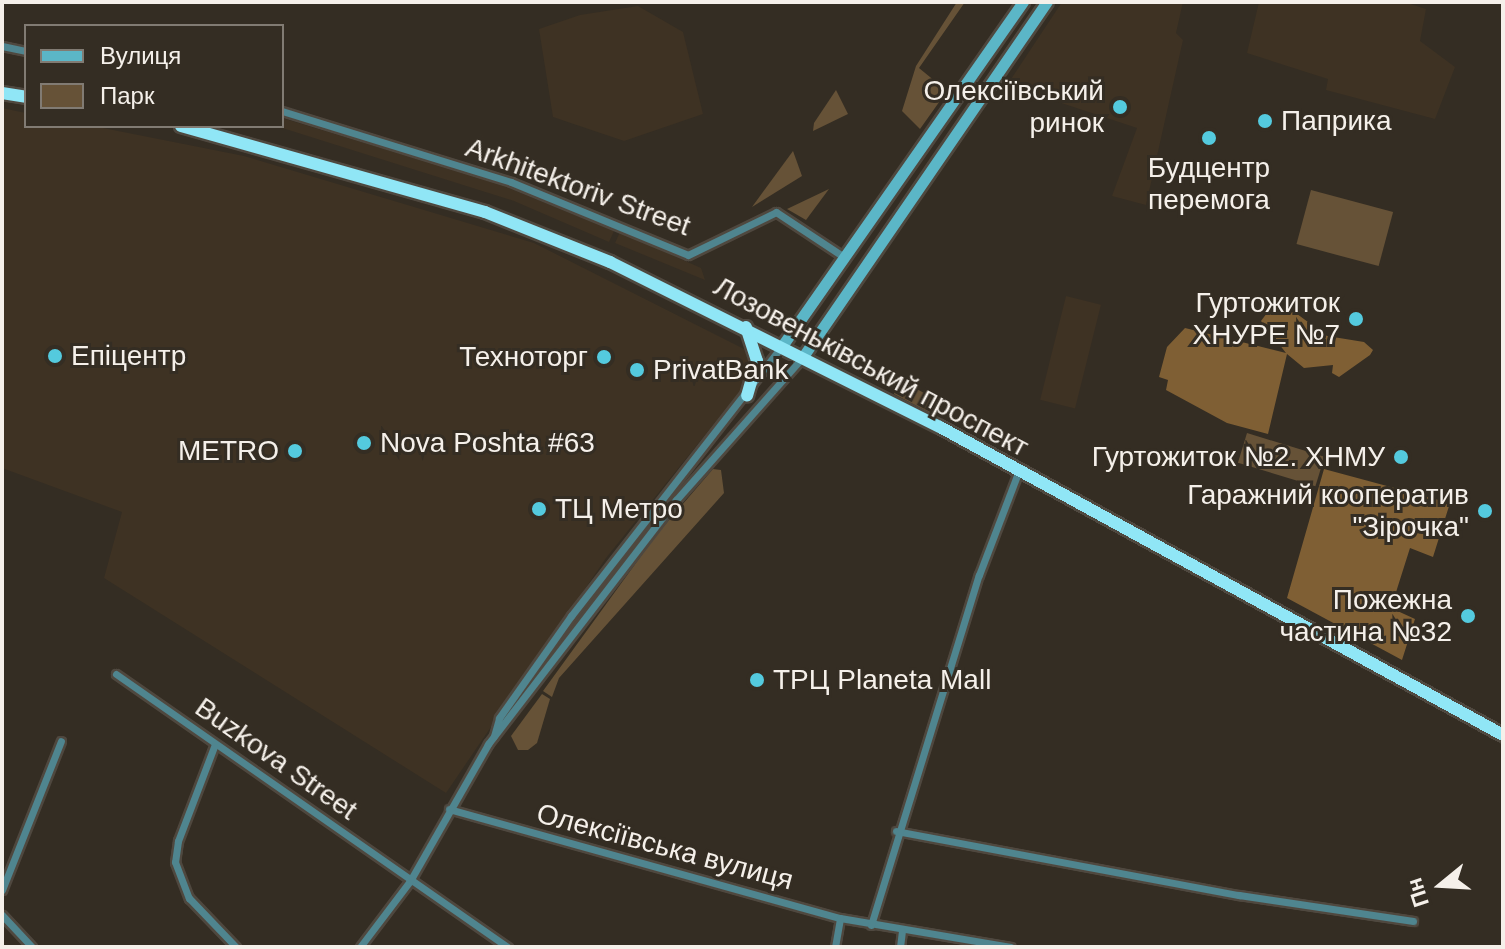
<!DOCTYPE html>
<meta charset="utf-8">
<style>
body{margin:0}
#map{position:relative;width:1505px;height:949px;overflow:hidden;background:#342d23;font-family:Arial,sans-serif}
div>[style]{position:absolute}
.built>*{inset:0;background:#3e3223;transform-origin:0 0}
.green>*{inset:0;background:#665237;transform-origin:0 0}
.forest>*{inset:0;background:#7f5f34}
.roads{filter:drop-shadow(2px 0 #4f483f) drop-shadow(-2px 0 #4f483f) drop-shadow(0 2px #4f483f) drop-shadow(0 -2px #4f483f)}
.minor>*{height:7px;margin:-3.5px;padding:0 3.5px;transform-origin:3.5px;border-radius:3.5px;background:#4f858f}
.secondary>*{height:11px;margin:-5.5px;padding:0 5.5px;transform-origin:5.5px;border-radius:5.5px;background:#5bb6c7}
.trunk>*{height:12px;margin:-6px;padding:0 6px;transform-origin:6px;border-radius:6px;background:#90e6f6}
.dots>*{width:22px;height:22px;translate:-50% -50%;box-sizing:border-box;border:4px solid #342d23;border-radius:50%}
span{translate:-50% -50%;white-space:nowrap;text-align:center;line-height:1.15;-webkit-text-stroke:6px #342d23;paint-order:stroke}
.poi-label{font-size:28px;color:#f5f0ea}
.right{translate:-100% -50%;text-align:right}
.left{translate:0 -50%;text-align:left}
.street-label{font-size:28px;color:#f5f0ea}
.frame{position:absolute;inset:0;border:4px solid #f5f0ea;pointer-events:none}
.legend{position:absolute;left:24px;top:24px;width:260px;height:104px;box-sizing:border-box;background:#342d23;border:2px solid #817b73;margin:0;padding:10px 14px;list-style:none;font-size:24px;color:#f5f0ea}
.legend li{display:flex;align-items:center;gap:16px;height:40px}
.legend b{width:40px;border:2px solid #817b73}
.north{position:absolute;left:1401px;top:845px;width:80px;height:80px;-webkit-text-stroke:6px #342d23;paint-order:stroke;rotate:252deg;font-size:22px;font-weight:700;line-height:32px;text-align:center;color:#f5f0ea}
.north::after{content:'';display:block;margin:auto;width:28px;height:36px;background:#f5f0ea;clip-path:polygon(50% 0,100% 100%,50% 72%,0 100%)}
</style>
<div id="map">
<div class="built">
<div style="clip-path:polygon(1062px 2px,1183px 2px,1176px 33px,1183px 40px,1146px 205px,1112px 196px,1137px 128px,1007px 85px)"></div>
<div style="clip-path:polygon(1259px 2px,1404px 2px,1426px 9px,1420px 41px,1455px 67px,1435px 119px,1326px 90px,1328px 79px,1247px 53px)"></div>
<div style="clip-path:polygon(638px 6px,683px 32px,703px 114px,624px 141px,553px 117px,539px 29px,580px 15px)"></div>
<div style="clip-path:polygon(2px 108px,26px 113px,26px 126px,93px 126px,244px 156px,534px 243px,746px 350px,751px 361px,746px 384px,606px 558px,446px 793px,104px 578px,122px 512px,2px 468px)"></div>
<div style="clip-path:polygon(282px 118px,494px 182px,614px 231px,609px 242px,514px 201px,276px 126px,282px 126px)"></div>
<div style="clip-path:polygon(620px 232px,701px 268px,705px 280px,615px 243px)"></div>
<div style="left:1066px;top:296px;width:36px;height:107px;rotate:14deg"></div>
</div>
<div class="green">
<div style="clip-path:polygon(957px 2px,965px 2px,919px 68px,947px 91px,920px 129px,902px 111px,916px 66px)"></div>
<div style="clip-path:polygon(836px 90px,848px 114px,813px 131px,814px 123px)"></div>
<div style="clip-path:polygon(793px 151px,802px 176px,752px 207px)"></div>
<div style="clip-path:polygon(829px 189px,806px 220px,787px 209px)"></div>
<div style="left:1311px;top:190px;width:85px;height:56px;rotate:15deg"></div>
<div style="clip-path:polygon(907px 384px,932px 397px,934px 415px,894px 394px,896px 385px)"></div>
<div style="left:1247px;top:433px;width:81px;height:31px;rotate:17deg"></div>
<div style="clip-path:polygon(702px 457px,608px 581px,606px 579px,648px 523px)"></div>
<div style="clip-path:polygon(713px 469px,721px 470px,724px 493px,559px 678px,552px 697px,543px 691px,657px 534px)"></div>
<div style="clip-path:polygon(542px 694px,550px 699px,537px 743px,528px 750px,518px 750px,511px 736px)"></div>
</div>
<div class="forest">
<div style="clip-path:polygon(1273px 305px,1293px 311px,1327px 336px,1364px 342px,1373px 350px,1370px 355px,1339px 377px,1332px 373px,1333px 365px,1304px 368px,1287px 354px,1268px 434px,1227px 423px,1166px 390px,1168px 380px,1159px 377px,1167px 347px,1185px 328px,1286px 353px,1261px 321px)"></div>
<div style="clip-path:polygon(1324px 469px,1450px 503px,1433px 557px,1410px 548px,1391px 608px,1415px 619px,1402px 660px,1287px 598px)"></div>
</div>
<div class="roads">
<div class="minor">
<div style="left:2px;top:46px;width:25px;rotate:12deg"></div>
<div style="left:282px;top:111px;width:240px;rotate:17.2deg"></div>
<div style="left:511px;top:182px;width:191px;rotate:22.4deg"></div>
<div style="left:688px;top:255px;width:98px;rotate:-26deg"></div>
<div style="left:776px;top:212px;width:82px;rotate:33.5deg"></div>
<div style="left:116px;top:674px;width:478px;rotate:34.9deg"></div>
<div style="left:494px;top:736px;width:19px;rotate:-74deg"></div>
<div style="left:499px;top:718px;width:125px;rotate:-54.8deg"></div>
<div style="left:571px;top:616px;width:343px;rotate:-52deg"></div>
<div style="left:215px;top:744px;width:104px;rotate:110.9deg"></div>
<div style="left:178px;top:841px;width:21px;rotate:98deg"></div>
<div style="left:175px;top:862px;width:39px;rotate:69deg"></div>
<div style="left:189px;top:898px;width:68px;rotate:46.2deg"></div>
<div style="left:449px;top:809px;width:406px;rotate:15.6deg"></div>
<div style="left:840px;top:918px;width:173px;rotate:9.6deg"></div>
<div style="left:896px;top:831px;width:349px;rotate:10.6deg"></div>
<div style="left:1239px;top:895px;width:176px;rotate:8.5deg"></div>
<div style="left:2px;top:890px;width:160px;rotate:-68.4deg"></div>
<div style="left:2px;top:915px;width:44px;rotate:46.8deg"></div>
<div style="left:871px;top:925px;width:366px;rotate:-72.9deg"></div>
<div style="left:979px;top:575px;width:112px;rotate:-69.1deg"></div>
<div style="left:360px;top:947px;width:83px;rotate:-52.9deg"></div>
<div style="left:410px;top:881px;width:158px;rotate:-60.3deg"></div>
<div style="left:488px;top:744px;width:308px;rotate:-52.4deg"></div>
<div style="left:676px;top:500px;width:190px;rotate:-48.4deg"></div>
<div style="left:835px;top:947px;width:29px;rotate:-80deg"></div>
<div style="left:900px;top:947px;width:16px;rotate:-83deg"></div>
</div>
<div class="secondary">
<div style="left:782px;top:346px;width:420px;rotate:-55deg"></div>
<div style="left:802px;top:358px;width:432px;rotate:-55.5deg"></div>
</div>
<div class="trunk">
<div style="left:2px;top:93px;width:24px;rotate:9deg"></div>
<div style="left:181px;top:126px;width:316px;rotate:15.8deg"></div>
<div style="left:485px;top:212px;width:135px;rotate:21.8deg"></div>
<div style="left:610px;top:262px;width:369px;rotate:26.6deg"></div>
<div style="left:940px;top:427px;width:642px;rotate:28.68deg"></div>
<div style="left:746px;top:327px;width:36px;rotate:72deg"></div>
<div style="left:757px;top:361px;width:36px;rotate:106deg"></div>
</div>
</div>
<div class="dots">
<div style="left:1120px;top:107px;background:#54cade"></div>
<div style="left:1265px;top:121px;background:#54cade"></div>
<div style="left:1209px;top:138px;background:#54cade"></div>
<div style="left:1356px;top:319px;background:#54cade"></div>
<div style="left:55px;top:356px;background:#54cade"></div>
<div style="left:604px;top:357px;background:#54cade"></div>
<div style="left:637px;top:370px;background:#54cade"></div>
<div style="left:364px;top:443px;background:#54cade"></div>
<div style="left:295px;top:451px;background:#54cade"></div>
<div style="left:1401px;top:457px;background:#54cade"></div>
<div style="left:539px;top:509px;background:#54cade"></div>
<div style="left:1485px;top:511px;background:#54cade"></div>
<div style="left:1468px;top:616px;background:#54cade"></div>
<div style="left:757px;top:680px;background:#54cade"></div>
</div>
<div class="poi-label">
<span class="right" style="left:1104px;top:107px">Олексіївський<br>ринок</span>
<span class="left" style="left:1281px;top:121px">Паприка</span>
<span style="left:1209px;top:184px">Будцентр<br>перемога</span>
<span class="right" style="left:1340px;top:319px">Гуртожиток<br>ХНУРЕ №7</span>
<span class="left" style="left:71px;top:356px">Епіцентр</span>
<span class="right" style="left:588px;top:357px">Техноторг</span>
<span class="left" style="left:653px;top:370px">PrivatBank</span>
<span class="left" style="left:380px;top:443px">Nova Poshta #63</span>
<span class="right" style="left:279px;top:451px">METRO</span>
<span class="right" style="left:1385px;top:457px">Гуртожиток №2. ХНМУ</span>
<span class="right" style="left:1469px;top:511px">Гаражний кооператив<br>"Зірочка"</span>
<span class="left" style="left:555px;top:509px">ТЦ Метро</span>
<span class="right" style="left:1452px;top:616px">Пожежна<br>частина №32</span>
<span class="left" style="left:773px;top:680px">ТРЦ Planeta Mall</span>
</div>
<div class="street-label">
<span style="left:578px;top:187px;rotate:20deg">Arkhitektoriv Street</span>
<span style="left:871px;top:367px;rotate:28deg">Лозовеньківський проспект</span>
<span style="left:276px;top:759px;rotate:35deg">Buzkova Street</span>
<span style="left:665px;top:847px;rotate:15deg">Олексіївська вулиця</span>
</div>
<div class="frame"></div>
<ul class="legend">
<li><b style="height:10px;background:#5bb6c7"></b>Вулиця</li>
<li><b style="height:22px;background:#665237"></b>Парк</li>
</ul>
<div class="north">Пн</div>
</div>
